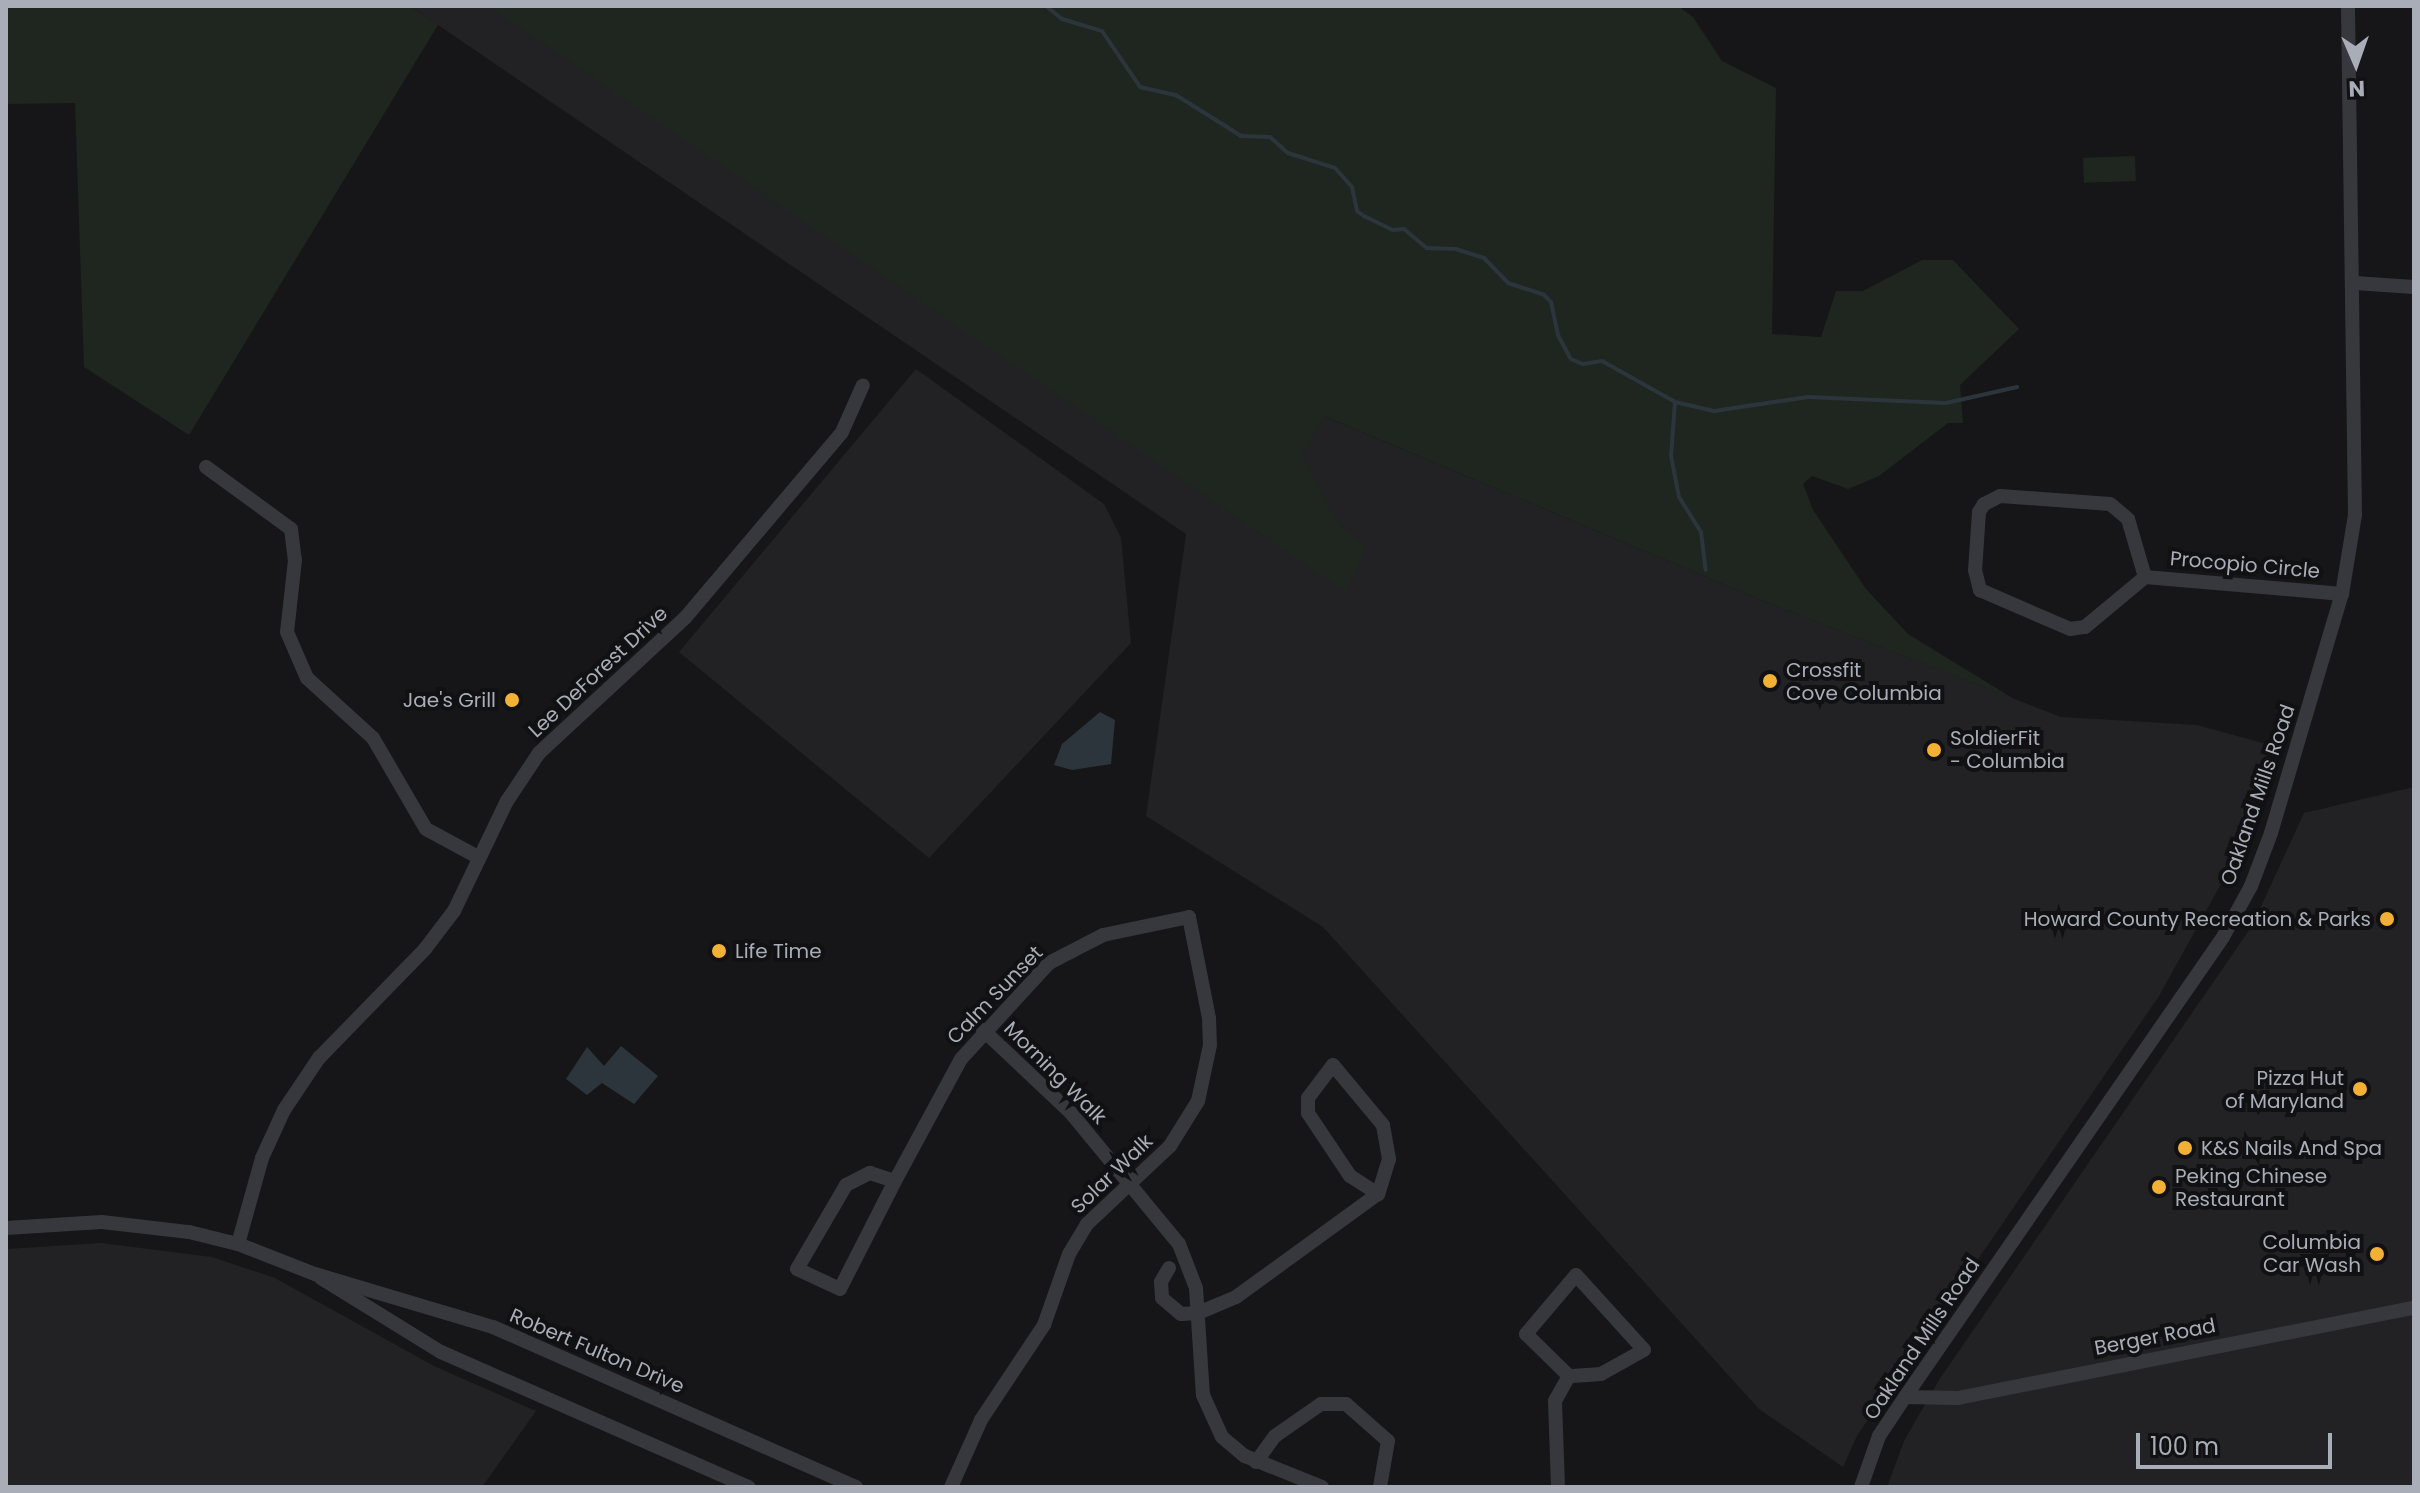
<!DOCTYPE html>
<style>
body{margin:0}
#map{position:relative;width:2420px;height:1493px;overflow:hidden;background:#161618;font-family:Poppins,sans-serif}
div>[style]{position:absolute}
.built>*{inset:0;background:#222225}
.green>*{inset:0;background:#1e261f;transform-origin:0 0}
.water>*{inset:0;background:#2c353c}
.stream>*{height:4px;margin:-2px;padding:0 2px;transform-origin:2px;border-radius:2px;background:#2c353c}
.minor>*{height:14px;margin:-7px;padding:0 7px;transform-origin:7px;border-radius:7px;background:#37383d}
.dots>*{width:22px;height:22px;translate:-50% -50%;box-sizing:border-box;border:4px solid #111113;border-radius:50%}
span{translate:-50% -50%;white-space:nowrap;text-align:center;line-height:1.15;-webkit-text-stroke:8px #111113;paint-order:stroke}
.street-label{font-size:20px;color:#a8adb8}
.poi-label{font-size:20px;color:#a8adb8}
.left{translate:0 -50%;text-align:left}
.right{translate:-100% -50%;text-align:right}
.frame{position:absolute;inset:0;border:8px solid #a8adb8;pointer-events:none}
.north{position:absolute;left:2316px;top:24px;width:80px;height:80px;-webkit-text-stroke:6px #111113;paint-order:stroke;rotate:178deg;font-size:22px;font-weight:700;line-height:32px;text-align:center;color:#a8adb8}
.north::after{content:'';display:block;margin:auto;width:28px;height:36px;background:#a8adb8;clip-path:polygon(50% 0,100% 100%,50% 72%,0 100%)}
.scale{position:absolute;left:2136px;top:1433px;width:196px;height:36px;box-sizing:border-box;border:4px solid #a8adb8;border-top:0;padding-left:10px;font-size:24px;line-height:28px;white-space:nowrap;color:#a8adb8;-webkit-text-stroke:6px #111113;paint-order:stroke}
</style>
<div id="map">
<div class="built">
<div style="clip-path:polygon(410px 6px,506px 6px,1212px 369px,1766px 602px,2061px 717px,2197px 725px,2277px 747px,2236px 857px,2159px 996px,1899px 1374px,1857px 1436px,1843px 1467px,1759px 1409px,1323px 927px,1146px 816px,1186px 534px)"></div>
<div style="clip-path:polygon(916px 369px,1104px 504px,1121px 538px,1131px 643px,929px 858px,679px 652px)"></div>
<div style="clip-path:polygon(2414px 787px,2414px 1487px,1887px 1487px,1904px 1441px,1939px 1380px,2252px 926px,2304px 813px)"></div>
<div style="clip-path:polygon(101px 1243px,212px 1257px,275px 1278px,434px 1366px,536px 1411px,482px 1487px,6px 1487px,6px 1249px)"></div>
</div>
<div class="green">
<div style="clip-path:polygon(6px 6px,410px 6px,438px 25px,189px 435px,84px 367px,75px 103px,6px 104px)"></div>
<div style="clip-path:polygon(489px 6px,1678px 6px,1693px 17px,1722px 61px,1776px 88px,1772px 334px,1821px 337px,1836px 291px,1863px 291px,1922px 260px,1953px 260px,2019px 329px,1960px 385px,1963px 423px,1948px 423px,1879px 476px,1848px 489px,1812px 476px,1803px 484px,1813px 510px,1866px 589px,1908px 634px,2014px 699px,1766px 602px,1324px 416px,1302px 455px,1335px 520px,1366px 549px,1346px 592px)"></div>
<div style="left:2135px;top:156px;width:25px;height:52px;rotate:88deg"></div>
</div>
<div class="water">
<div style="clip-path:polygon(1100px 712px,1115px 720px,1111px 764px,1072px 770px,1054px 765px,1062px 744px)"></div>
<div style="clip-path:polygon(621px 1046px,658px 1076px,634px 1104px,602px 1083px,587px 1095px,566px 1079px,587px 1047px,604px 1066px)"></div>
</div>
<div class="stream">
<div style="left:1046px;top:6px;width:21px;rotate:39deg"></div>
<div style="left:1062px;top:19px;width:42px;rotate:16.7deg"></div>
<div style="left:1102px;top:31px;width:68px;rotate:55.8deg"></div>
<div style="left:1140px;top:87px;width:37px;rotate:13deg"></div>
<div style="left:1176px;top:95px;width:77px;rotate:32.2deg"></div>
<div style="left:1241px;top:136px;width:29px;rotate:2deg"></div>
<div style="left:1270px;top:137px;width:24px;rotate:42deg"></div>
<div style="left:1288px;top:153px;width:49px;rotate:17.7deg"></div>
<div style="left:1335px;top:168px;width:25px;rotate:48deg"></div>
<div style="left:1352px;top:187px;width:25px;rotate:78deg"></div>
<div style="left:1357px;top:211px;width:9px;rotate:36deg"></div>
<div style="left:1364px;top:216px;width:32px;rotate:26deg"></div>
<div style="left:1393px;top:230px;width:11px;rotate:-5deg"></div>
<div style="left:1404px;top:229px;width:30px;rotate:40deg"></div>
<div style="left:1427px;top:248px;width:29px;rotate:2deg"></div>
<div style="left:1456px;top:249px;width:29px;rotate:18deg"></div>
<div style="left:1484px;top:258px;width:35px;rotate:46deg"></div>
<div style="left:1508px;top:283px;width:38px;rotate:18deg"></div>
<div style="left:1544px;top:295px;width:10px;rotate:45deg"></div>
<div style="left:1551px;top:302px;width:34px;rotate:78deg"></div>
<div style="left:1558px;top:335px;width:27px;rotate:62deg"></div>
<div style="left:1571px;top:359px;width:13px;rotate:23deg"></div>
<div style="left:1583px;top:364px;width:19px;rotate:-9deg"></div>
<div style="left:1602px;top:361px;width:84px;rotate:29.3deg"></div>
<div style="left:1675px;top:402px;width:40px;rotate:13deg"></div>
<div style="left:1714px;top:411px;width:95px;rotate:-8.5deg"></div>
<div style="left:1808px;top:397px;width:138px;rotate:2.5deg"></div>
<div style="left:1946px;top:403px;width:73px;rotate:-12.7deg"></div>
<div style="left:1675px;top:402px;width:54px;rotate:94.2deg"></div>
<div style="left:1671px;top:456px;width:42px;rotate:79deg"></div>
<div style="left:1679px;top:497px;width:41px;rotate:57.8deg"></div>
<div style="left:1701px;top:532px;width:38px;rotate:83deg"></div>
</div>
<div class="minor">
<div style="left:2355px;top:283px;width:59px;rotate:3.9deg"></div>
<div style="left:206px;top:467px;width:105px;rotate:36.1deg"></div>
<div style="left:291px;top:529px;width:31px;rotate:83deg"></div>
<div style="left:295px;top:560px;width:72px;rotate:96.3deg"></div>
<div style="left:287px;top:632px;width:50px;rotate:66.5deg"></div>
<div style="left:307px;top:678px;width:89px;rotate:42.3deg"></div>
<div style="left:373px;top:738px;width:105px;rotate:59.8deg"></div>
<div style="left:426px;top:829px;width:59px;rotate:28.3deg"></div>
<div style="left:2145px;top:577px;width:60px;rotate:-106.3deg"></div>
<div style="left:2128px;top:519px;width:23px;rotate:-140deg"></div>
<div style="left:2110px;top:504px;width:110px;rotate:-175.8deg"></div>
<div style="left:2000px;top:496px;width:18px;rotate:153deg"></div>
<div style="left:1984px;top:504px;width:9px;rotate:122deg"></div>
<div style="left:1979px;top:512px;width:58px;rotate:93.9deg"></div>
<div style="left:1975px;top:570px;width:21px;rotate:76deg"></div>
<div style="left:1980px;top:590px;width:98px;rotate:23.4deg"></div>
<div style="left:2070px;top:629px;width:15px;rotate:-8deg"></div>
<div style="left:2085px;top:627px;width:78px;rotate:-39.8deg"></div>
<div style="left:2145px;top:577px;width:198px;rotate:4.9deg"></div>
<div style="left:983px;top:1030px;width:121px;rotate:43.3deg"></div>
<div style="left:1071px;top:1113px;width:170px;rotate:50.5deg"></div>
<div style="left:1179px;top:1244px;width:47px;rotate:68.9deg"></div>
<div style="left:1196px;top:1288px;width:107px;rotate:86.3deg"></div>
<div style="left:1203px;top:1395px;width:46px;rotate:65.7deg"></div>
<div style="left:1222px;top:1437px;width:30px;rotate:40deg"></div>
<div style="left:1245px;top:1456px;width:83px;rotate:21.9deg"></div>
<div style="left:895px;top:1181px;width:121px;rotate:117deg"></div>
<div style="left:840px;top:1289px;width:47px;rotate:-155.1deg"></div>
<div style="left:797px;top:1269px;width:97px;rotate:-59.7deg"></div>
<div style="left:846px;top:1185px;width:27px;rotate:-27deg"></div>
<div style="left:870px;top:1173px;width:26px;rotate:18deg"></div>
<div style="left:895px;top:1181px;width:139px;rotate:-61.6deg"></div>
<div style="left:961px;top:1059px;width:130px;rotate:-47.5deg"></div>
<div style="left:1049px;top:963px;width:61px;rotate:-27.4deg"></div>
<div style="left:1103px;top:935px;width:88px;rotate:-11.8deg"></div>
<div style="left:1189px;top:917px;width:103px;rotate:78.8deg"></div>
<div style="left:1209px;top:1018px;width:27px;rotate:88deg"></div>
<div style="left:1210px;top:1045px;width:57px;rotate:102.1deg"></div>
<div style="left:1198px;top:1101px;width:53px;rotate:121.9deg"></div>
<div style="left:1170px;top:1146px;width:114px;rotate:136.8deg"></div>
<div style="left:1087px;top:1224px;width:35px;rotate:121deg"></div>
<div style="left:1069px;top:1254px;width:75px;rotate:109.4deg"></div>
<div style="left:1044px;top:1325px;width:114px;rotate:123.6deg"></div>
<div style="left:981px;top:1420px;width:73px;rotate:114.1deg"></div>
<div style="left:6px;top:1228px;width:96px;rotate:-3.6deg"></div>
<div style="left:102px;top:1222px;width:88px;rotate:6.6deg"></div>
<div style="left:189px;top:1232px;width:50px;rotate:13.8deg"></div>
<div style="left:238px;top:1244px;width:83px;rotate:21.3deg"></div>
<div style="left:315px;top:1274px;width:186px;rotate:16.6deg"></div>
<div style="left:493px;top:1327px;width:397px;rotate:23.8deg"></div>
<div style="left:238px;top:1244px;width:89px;rotate:-74.4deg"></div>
<div style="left:262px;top:1158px;width:53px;rotate:-65.4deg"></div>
<div style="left:284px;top:1110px;width:63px;rotate:-56.1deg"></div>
<div style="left:319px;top:1058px;width:152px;rotate:-45.8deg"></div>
<div style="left:425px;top:949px;width:48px;rotate:-52.7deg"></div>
<div style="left:454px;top:911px;width:122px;rotate:-64.3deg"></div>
<div style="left:507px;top:801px;width:58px;rotate:-56.3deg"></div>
<div style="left:539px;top:753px;width:199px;rotate:-42.8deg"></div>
<div style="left:685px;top:618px;width:243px;rotate:-49.8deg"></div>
<div style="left:842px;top:432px;width:51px;rotate:-65.9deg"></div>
<div style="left:1169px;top:1268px;width:16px;rotate:120deg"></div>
<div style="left:1161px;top:1282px;width:16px;rotate:86deg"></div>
<div style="left:1162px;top:1298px;width:25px;rotate:40deg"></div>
<div style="left:1181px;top:1314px;width:17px;rotate:-3deg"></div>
<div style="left:1198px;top:1313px;width:41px;rotate:-22.8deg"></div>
<div style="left:1236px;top:1297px;width:175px;rotate:-36deg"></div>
<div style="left:1378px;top:1194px;width:33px;rotate:-147deg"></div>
<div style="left:1350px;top:1176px;width:76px;rotate:-123.7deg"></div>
<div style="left:1308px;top:1113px;width:15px;rotate:-90deg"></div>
<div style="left:1308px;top:1098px;width:41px;rotate:-52.9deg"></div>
<div style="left:1333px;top:1065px;width:78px;rotate:50.2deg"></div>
<div style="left:1383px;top:1125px;width:35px;rotate:80deg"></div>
<div style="left:1389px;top:1159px;width:37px;rotate:107deg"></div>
<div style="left:1576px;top:1275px;width:101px;rotate:47.8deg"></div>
<div style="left:1644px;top:1350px;width:49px;rotate:150.8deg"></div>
<div style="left:1601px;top:1374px;width:32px;rotate:176deg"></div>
<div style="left:1569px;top:1376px;width:60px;rotate:-135.7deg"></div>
<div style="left:1526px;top:1334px;width:77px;rotate:-49.7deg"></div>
<div style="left:321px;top:1278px;width:141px;rotate:31.7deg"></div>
<div style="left:441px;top:1352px;width:336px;rotate:23.7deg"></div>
<div style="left:1905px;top:1397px;width:53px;rotate:1.1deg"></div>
<div style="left:1958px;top:1398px;width:465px;rotate:-11.2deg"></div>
<div style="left:1256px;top:1462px;width:32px;rotate:-54deg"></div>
<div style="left:1275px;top:1436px;width:56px;rotate:-34.8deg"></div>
<div style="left:1321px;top:1404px;width:25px"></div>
<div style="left:1346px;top:1404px;width:56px;rotate:41.4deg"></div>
<div style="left:1388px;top:1441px;width:47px;rotate:99.9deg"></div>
<div style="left:1558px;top:1487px;width:86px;rotate:-92deg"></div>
<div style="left:1555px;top:1401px;width:29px;rotate:-61deg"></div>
<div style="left:1861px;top:1487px;width:54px;rotate:-70.6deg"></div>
<div style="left:1879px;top:1436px;width:47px;rotate:-56.3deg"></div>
<div style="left:1905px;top:1397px;width:559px;rotate:-55.34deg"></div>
<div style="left:2223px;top:937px;width:58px;rotate:-61.2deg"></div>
<div style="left:2251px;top:886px;width:57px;rotate:-69.3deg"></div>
<div style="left:2271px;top:833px;width:249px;rotate:-73.5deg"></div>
<div style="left:2342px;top:594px;width:80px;rotate:-80.7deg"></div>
<div style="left:2355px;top:515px;width:509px;rotate:-90.79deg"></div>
</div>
<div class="dots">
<div style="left:1770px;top:681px;background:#f2b134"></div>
<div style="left:512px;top:700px;background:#f2b134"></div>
<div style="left:1934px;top:750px;background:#f2b134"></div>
<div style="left:2387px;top:919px;background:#f2b134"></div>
<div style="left:719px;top:951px;background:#f2b134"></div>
<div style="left:2360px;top:1089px;background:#f2b134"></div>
<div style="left:2185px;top:1148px;background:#f2b134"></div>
<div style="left:2159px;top:1187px;background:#f2b134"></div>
<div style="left:2377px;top:1254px;background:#f2b134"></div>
</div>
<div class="street-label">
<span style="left:2245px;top:565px;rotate:5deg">Procopio Circle</span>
<span style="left:598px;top:672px;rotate:-43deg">Lee DeForest Drive</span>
<span style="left:2258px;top:795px;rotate:-71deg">Oakland Mills Road</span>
<span style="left:995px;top:995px;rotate:-46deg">Calm Sunset</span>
<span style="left:1055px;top:1073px;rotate:45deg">Morning Walk</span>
<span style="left:1112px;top:1174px;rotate:-44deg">Solar Walk</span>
<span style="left:2155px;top:1337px;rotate:-11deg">Berger Road</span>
<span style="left:1922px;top:1339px;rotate:-56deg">Oakland Mills Road</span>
<span style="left:597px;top:1351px;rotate:23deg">Robert Fulton Drive</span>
</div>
<div class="poi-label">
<span class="left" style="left:1786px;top:682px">Crossfit<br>Cove Columbia</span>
<span class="right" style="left:496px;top:700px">Jae's Grill</span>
<span class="left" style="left:1950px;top:750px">SoldierFit<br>- Columbia</span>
<span class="right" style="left:2371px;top:919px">Howard County Recreation &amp; Parks</span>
<span class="left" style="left:735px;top:951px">Life Time</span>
<span class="right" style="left:2344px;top:1090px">Pizza Hut<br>of Maryland</span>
<span class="left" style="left:2201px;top:1148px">K&amp;S Nails And Spa</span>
<span class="left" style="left:2175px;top:1188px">Peking Chinese<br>Restaurant</span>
<span class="right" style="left:2361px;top:1254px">Columbia<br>Car Wash</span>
</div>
<div class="frame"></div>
<div class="north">N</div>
<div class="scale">100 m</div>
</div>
